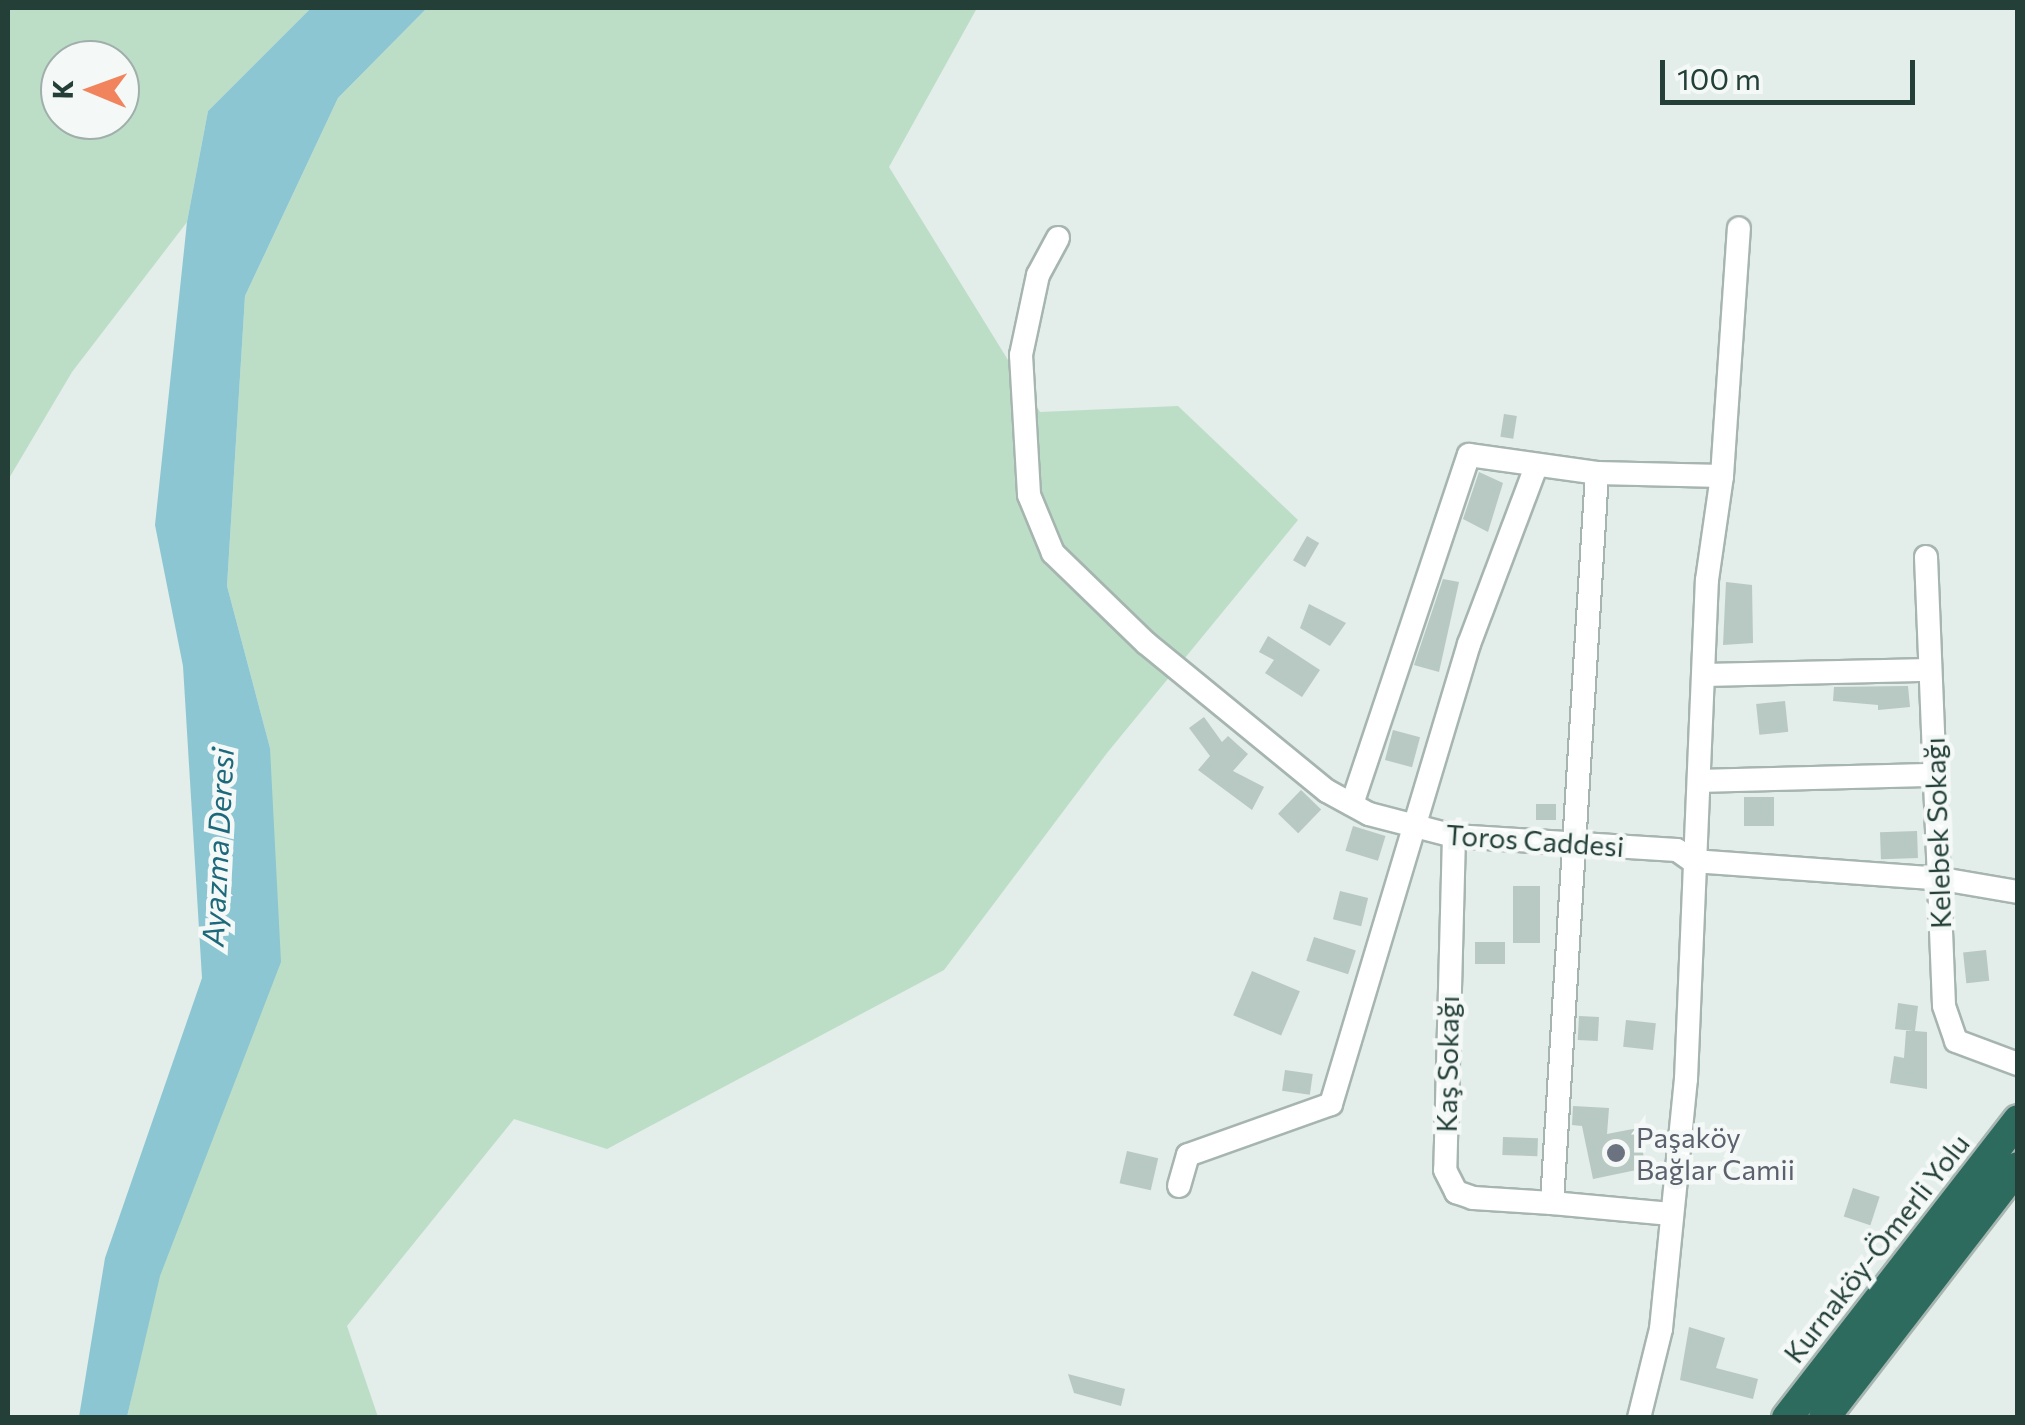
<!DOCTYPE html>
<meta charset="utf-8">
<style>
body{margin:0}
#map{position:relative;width:2025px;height:1425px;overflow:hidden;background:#e3ede9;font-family:Commissioner,sans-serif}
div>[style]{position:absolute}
.green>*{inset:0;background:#bcdec6}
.water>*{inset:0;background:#8cc6d2}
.building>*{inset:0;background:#b8c8c2;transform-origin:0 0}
.roads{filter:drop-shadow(2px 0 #a6b5b0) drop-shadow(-2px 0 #a6b5b0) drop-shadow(0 2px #a6b5b0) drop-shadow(0 -2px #a6b5b0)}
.minor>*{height:22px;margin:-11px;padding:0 11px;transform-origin:11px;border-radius:11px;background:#fff}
.highway>*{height:30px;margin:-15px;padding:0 15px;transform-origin:15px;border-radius:15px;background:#2e6b5f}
.dots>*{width:28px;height:28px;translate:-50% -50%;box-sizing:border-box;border:5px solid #f4f9f7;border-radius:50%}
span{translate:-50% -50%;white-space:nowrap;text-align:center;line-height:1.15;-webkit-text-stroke:9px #f4f9f7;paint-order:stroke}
.street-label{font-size:28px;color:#233f38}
.worship-label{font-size:28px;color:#5b616d}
.left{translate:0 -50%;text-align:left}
.water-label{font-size:30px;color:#1d697b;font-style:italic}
.frame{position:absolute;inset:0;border:10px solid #233f38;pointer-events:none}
.north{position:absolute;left:40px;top:40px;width:100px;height:100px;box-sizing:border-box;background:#f4f9f7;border:2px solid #a0afab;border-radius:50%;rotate:271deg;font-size:28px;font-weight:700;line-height:40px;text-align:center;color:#233f38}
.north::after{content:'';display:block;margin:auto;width:35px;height:45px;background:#f2845d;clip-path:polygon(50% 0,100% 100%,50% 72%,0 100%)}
.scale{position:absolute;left:1660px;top:60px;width:255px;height:45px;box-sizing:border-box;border:5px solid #233f38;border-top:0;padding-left:12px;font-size:30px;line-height:35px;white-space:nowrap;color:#233f38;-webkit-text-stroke:8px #f4f9f7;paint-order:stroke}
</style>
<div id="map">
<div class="green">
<div style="clip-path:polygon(evenodd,8px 8px,311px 8px,208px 111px,187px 222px,72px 372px,8px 480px,8px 8px,60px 60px,120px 60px,120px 120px,60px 120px,60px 60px)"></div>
<div style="clip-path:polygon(427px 8px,977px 8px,889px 167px,1040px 412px,1178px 406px,1298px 520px,1107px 753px,944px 970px,607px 1149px,514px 1119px,347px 1326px,378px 1417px,127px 1418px,270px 748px,227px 586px,245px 296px,338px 98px)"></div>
</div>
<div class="water">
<div style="clip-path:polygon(311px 8px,427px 8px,338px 98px,245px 296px,227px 586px,270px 748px,281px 962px,160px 1276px,127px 1417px,79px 1417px,105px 1258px,202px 978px,183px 666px,155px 525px,187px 222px,208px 111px)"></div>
</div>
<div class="building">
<div style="left:1504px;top:414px;width:13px;height:23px;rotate:9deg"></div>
<div style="clip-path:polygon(1479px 472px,1503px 483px,1488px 532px,1463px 519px)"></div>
<div style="left:1307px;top:536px;width:14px;height:28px;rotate:30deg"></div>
<div style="clip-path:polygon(1443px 579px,1459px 582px,1439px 672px,1414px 665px)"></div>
<div style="clip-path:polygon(1726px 582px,1752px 585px,1753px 643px,1723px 645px)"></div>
<div style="clip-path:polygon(1309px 604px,1346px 623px,1330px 646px,1300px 628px)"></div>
<div style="clip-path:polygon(1268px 636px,1320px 670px,1302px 697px,1265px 673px,1274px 660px,1259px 652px)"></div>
<div style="clip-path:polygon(1908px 686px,1910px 707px,1878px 710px,1878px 705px,1833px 701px,1834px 687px)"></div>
<div style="left:1785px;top:701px;width:31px;height:29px;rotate:84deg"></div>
<div style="clip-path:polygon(1204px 717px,1222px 742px,1228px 736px,1248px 754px,1233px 771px,1264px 787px,1252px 810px,1198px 770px,1210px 756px,1189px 728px)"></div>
<div style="left:1393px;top:730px;width:28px;height:31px;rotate:15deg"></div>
<div style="left:1301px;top:790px;width:28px;height:33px;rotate:44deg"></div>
<div style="left:1744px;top:797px;width:30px;height:29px"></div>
<div style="left:1536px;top:804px;width:20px;height:16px"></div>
<div style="left:1353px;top:826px;width:34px;height:26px;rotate:17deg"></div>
<div style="left:1917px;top:831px;width:27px;height:37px;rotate:88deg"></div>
<div style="left:1513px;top:886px;width:27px;height:57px"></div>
<div style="left:1340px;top:891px;width:29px;height:29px;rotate:14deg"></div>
<div style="left:1314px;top:937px;width:44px;height:25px;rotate:18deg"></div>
<div style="left:1475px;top:942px;width:30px;height:22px"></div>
<div style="left:1986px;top:950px;width:31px;height:23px;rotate:84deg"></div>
<div style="left:1252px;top:971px;width:52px;height:48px;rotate:23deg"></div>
<div style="clip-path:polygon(1898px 1003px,1918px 1006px,1915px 1031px,1927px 1032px,1927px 1089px,1890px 1083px,1894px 1056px,1904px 1058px,1906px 1031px,1913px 1031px,1895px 1029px)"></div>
<div style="left:1579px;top:1016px;width:20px;height:24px;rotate:3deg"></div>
<div style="left:1626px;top:1020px;width:30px;height:27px;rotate:6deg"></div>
<div style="left:1285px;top:1070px;width:28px;height:21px;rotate:8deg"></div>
<div style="clip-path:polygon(1573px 1106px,1609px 1108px,1607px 1134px,1638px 1128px,1646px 1168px,1593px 1179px,1582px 1126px,1572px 1125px)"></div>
<div style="left:1503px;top:1137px;width:35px;height:18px;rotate:2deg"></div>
<div style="left:1127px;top:1151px;width:32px;height:33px;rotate:13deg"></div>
<div style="left:1853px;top:1188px;width:28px;height:30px;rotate:18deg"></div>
<div style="clip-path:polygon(1689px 1327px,1725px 1338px,1716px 1368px,1758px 1379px,1753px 1399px,1680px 1380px)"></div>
<div style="clip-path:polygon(1068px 1374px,1125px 1389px,1121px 1406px,1074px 1393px)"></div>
</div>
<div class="roads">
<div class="minor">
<div style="left:1058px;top:238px;width:42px;rotate:118.4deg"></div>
<div style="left:1038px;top:275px;width:82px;rotate:102deg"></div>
<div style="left:1021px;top:355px;width:140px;rotate:86.7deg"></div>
<div style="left:1029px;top:495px;width:63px;rotate:67.5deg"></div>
<div style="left:1053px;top:553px;width:129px;rotate:44.1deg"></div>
<div style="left:1146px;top:643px;width:234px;rotate:39.3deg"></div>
<div style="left:1327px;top:791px;width:48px;rotate:28.7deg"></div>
<div style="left:1369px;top:814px;width:88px;rotate:14.5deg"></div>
<div style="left:1454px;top:836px;width:223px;rotate:3.6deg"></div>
<div style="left:1677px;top:850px;width:19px;rotate:35deg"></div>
<div style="left:1693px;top:861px;width:250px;rotate:4.1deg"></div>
<div style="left:1942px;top:879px;width:77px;rotate:9.7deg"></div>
<div style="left:1597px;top:473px;width:731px;rotate:93.53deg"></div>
<div style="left:1552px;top:1203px;width:119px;rotate:5.3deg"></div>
<div style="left:1926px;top:557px;width:449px;rotate:87.7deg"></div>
<div style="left:1944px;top:1006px;width:37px;rotate:71deg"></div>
<div style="left:1956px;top:1041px;width:66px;rotate:20.4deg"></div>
<div style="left:1704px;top:675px;width:226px;rotate:-1.3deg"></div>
<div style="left:1699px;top:781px;width:236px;rotate:-1.5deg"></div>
<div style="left:1352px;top:804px;width:368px;rotate:-71.5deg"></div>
<div style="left:1469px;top:455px;width:129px;rotate:8deg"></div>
<div style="left:1597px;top:473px;width:125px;rotate:1.4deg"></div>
<div style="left:1454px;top:836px;width:334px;rotate:91.5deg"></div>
<div style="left:1445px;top:1170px;width:25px;rotate:63deg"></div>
<div style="left:1456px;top:1192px;width:18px;rotate:19deg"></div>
<div style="left:1473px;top:1198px;width:79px;rotate:3.6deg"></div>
<div style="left:1179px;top:1186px;width:32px;rotate:-74deg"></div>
<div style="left:1188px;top:1155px;width:152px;rotate:-19.6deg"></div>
<div style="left:1331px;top:1104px;width:480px;rotate:-73.3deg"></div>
<div style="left:1469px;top:644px;width:189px;rotate:-69.3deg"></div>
<div style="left:1639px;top:1418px;width:92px;rotate:-76.1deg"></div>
<div style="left:1661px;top:1329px;width:251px;rotate:-84.3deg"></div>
<div style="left:1686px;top:1079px;width:499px;rotate:-87.6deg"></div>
<div style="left:1707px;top:580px;width:105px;rotate:-81.8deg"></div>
<div style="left:1722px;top:476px;width:248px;rotate:-86.1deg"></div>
</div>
<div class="highway">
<div style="left:1787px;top:1418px;width:377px;rotate:-52.2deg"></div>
<div style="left:1824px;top:1418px;width:317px;rotate:-52.3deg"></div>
</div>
</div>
<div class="dots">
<div style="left:1616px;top:1153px;background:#6b7280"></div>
</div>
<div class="street-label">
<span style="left:1937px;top:833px;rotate:-92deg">Kelebek Sokağı</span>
<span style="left:1535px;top:840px;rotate:4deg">Toros Caddesi</span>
<span style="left:1447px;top:1064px;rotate:-89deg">Kaş Sokağı</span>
<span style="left:1876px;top:1248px;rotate:-52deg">Kurnaköy-Ömerli Yolu</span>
</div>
<div class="worship-label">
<span class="left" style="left:1636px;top:1153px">Paşaköy<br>Bağlar Camii</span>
</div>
<div class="water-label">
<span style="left:217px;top:847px;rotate:-87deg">Ayazma Deresi</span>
</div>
<div class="frame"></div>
<div class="north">K</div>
<div class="scale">100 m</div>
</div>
